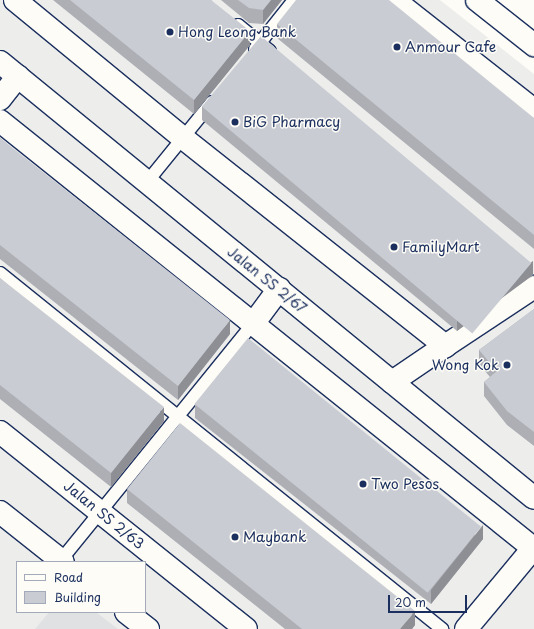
<!DOCTYPE html>
<style>
body{margin:0}
#map{position:relative;width:534px;height:629px;overflow:hidden;background:#fdfcf7;font-family:"Playpen Sans",sans-serif}
div>[style]{position:absolute}
.built>*{inset:0;background:#edeeec}
.green>*{inset:0;background:#e0e1e3}
.roads{filter:drop-shadow(1px 0 #1b2f5e) drop-shadow(-1px 0 #1b2f5e) drop-shadow(0 1px #1b2f5e) drop-shadow(0 -1px #1b2f5e)}
.lane>*{height:12px;margin:-6px;padding:0 6px;transform-origin:6px;border-radius:6px;background:#fdfcf7}
.street>*{height:22px;margin:-11px;padding:0 11px;transform-origin:11px;border-radius:11px;background:#fdfcf7}
.secondary>*{height:22px;margin:-11px;padding:0 11px;transform-origin:11px;border-radius:11px;background:#fdfcf7}
.wall>*{inset:0;background:#adafb5}
.shaded-wall>*{inset:0;background:#8d8f94}
.building>*{inset:0;background:#c9ccd3;transform-origin:0 0}
.dots>*{width:11px;height:11px;translate:-50% -50%;box-sizing:border-box;border:2px solid #fdfcf7;border-radius:50%}
span{translate:-50% -50%;white-space:nowrap;text-align:center;line-height:1.15;-webkit-text-stroke:3px #fdfcf7;paint-order:stroke}
.poi-label{font-size:14px;color:#1b2f5e}
.left{translate:0 -50%;text-align:left}
.right{translate:-100% -50%;text-align:right}
.street-label{font-size:14px;color:#1b2f5e}
.legend{position:absolute;left:16px;top:561px;width:130px;height:52px;box-sizing:border-box;background:#fdfcf7;border:1px solid #a3aaba;margin:0;padding:5px 7px;list-style:none;font-size:12px;color:#1b2f5e}
.legend li{display:flex;align-items:center;gap:8px;height:20px}
.legend b{width:20px;border:1px solid #a3aaba}
.scale{position:absolute;left:388px;top:595px;width:79px;height:18px;box-sizing:border-box;border:2px solid #1b2f5e;border-top:0;padding-left:5px;font-size:12px;line-height:14px;white-space:nowrap;color:#1b2f5e;-webkit-text-stroke:3px #fdfcf7;paint-order:stroke}
</style>
<div id="map">
<div class="built">
<div style="clip-path:polygon(evenodd,0 0,440px 0,534px 74px,534px 629px,0 629px,0 0,17px 562px,145px 562px,145px 612px,17px 612px,17px 562px)"></div>
</div>
<div class="green">
<div style="clip-path:polygon(49px 612px,96px 612px,118px 629px,35px 629px)"></div>
</div>
<div class="roads">
<div class="lane">
<div style="left:238px;top:25px;width:41px;rotate:39.1deg"></div>
<div style="left:255px;top:49px;width:63px;rotate:-51.5deg"></div>
<div style="left:147px;top:182px;width:103px;rotate:-50.9deg"></div>
<div style="left:0;top:273px;width:568px;rotate:38.85deg"></div>
<div style="left:61px;top:560px;width:304px;rotate:-50.9deg"></div>
</div>
<div class="street">
<div style="left:15px;top:0;width:217px;rotate:39.4deg"></div>
<div style="left:183px;top:138px;width:335px;rotate:38.4deg"></div>
<div style="left:445px;top:346px;width:107px;rotate:-33.5deg"></div>
<div style="left:394px;top:0;width:178px;rotate:38.2deg"></div>
<div style="left:0;top:62px;width:689px;rotate:39.23deg"></div>
<div style="left:0;top:99px;width:29px;rotate:-52deg"></div>
<div style="left:0;top:121px;width:683px;rotate:38.7deg"></div>
<div style="left:253px;top:324px;width:44px;rotate:-53.4deg"></div>
<div style="left:392px;top:382px;width:64px;rotate:-34.2deg"></div>
<div style="left:0;top:432px;width:315px;rotate:38.7deg"></div>
<div style="left:0;top:512px;width:80px;rotate:38.4deg"></div>
<div style="left:126px;top:612px;width:28px;rotate:38deg"></div>
<div style="left:466px;top:629px;width:107px;rotate:-50.3deg"></div>
</div>
<div class="secondary">
<div style="left:477px;top:0;width:73px;rotate:38.3deg"></div>
</div>
</div>
<div class="wall">
<div style="clip-path:polygon(53px 0,211px 0,250px 45px,194px 114px)"></div>
<div style="clip-path:polygon(221px 0,282px 0,263px 24px,249px 23px)"></div>
<div style="clip-path:polygon(277px 24px,534px 118px,534px 249px,277px 38px)"></div>
<div style="clip-path:polygon(202px 106px,533px 275px,457px 331px,202px 120px)"></div>
<div style="clip-path:polygon(0 138px,230px 334px,178px 400px,0 259px)"></div>
<div style="clip-path:polygon(0 278px,164px 421px,111px 487px,0 399px)"></div>
<div style="clip-path:polygon(534px 309px,534px 446px,507px 425px,484px 396px,484px 382px,490px 377px,479px 364px,479px 350px)"></div>
<div style="clip-path:polygon(195px 404px,483px 539px,431px 604px,195px 418px)"></div>
<div style="clip-path:polygon(127px 489px,415px 625px,412px 629px,285px 629px,127px 503px)"></div>
</div>
<div class="shaded-wall">
<div style="clip-path:polygon(271px 0,282px 0,263px 24px,263px 10px)"></div>
<div style="clip-path:polygon(250px 31px,250px 45px,194px 114px,194px 100px)"></div>
<div style="clip-path:polygon(533px 261px,533px 275px,457px 331px,457px 317px)"></div>
<div style="clip-path:polygon(230px 320px,230px 334px,178px 400px,178px 386px)"></div>
<div style="clip-path:polygon(164px 407px,164px 421px,111px 487px,111px 473px)"></div>
<div style="clip-path:polygon(483px 525px,483px 539px,431px 604px,431px 590px)"></div>
<div style="clip-path:polygon(415px 611px,415px 625px,412px 629px,400px 629px)"></div>
</div>
<div class="building">
<div style="clip-path:polygon(70px 0,211px 0,250px 31px,194px 100px)"></div>
<div style="clip-path:polygon(238px 0,271px 0,263px 10px,249px 8px)"></div>
<div style="clip-path:polygon(296px 0,389px 0,534px 118px,534px 235px,277px 24px)"></div>
<div style="left:261px;top:36px;width:353px;height:92px;rotate:40deg"></div>
<div style="clip-path:polygon(0 138px,230px 320px,178px 386px,0 245px)"></div>
<div style="clip-path:polygon(0 278px,164px 407px,111px 473px,0 385px)"></div>
<div style="clip-path:polygon(534px 309px,534px 432px,507px 411px,484px 382px,497px 371px,479px 350px)"></div>
<div style="left:248px;top:338px;width:300px;height:85px;rotate:39deg"></div>
<div style="clip-path:polygon(180px 423px,415px 611px,400px 629px,302px 629px,127px 489px)"></div>
</div>
<div class="dots">
<div style="left:170px;top:32px;background:#1b2f5e"></div>
<div style="left:397px;top:47px;background:#1b2f5e"></div>
<div style="left:235px;top:122px;background:#1b2f5e"></div>
<div style="left:394px;top:247px;background:#1b2f5e"></div>
<div style="left:507px;top:365px;background:#1b2f5e"></div>
<div style="left:363px;top:484px;background:#1b2f5e"></div>
<div style="left:235px;top:537px;background:#1b2f5e"></div>
</div>
<div class="poi-label">
<span class="left" style="left:178px;top:32px">Hong Leong Bank</span>
<span class="left" style="left:405px;top:47px">Anmour Cafe</span>
<span class="left" style="left:243px;top:122px">BiG Pharmacy</span>
<span class="left" style="left:402px;top:247px">FamilyMart</span>
<span class="right" style="left:499px;top:365px">Wong Kok</span>
<span class="left" style="left:371px;top:484px">Two Pesos</span>
<span class="left" style="left:243px;top:537px">Maybank</span>
</div>
<div class="street-label">
<span style="left:267px;top:280px;rotate:39deg">Jalan SS 2/67</span>
<span style="left:104px;top:515px;rotate:39deg">Jalan SS 2/63</span>
</div>
<ul class="legend">
<li><b style="height:5px;background:#fdfcf7"></b>Road</li>
<li><b style="height:11px;background:#c9ccd3"></b>Building</li>
</ul>
<div class="scale">20 m</div>
</div>
